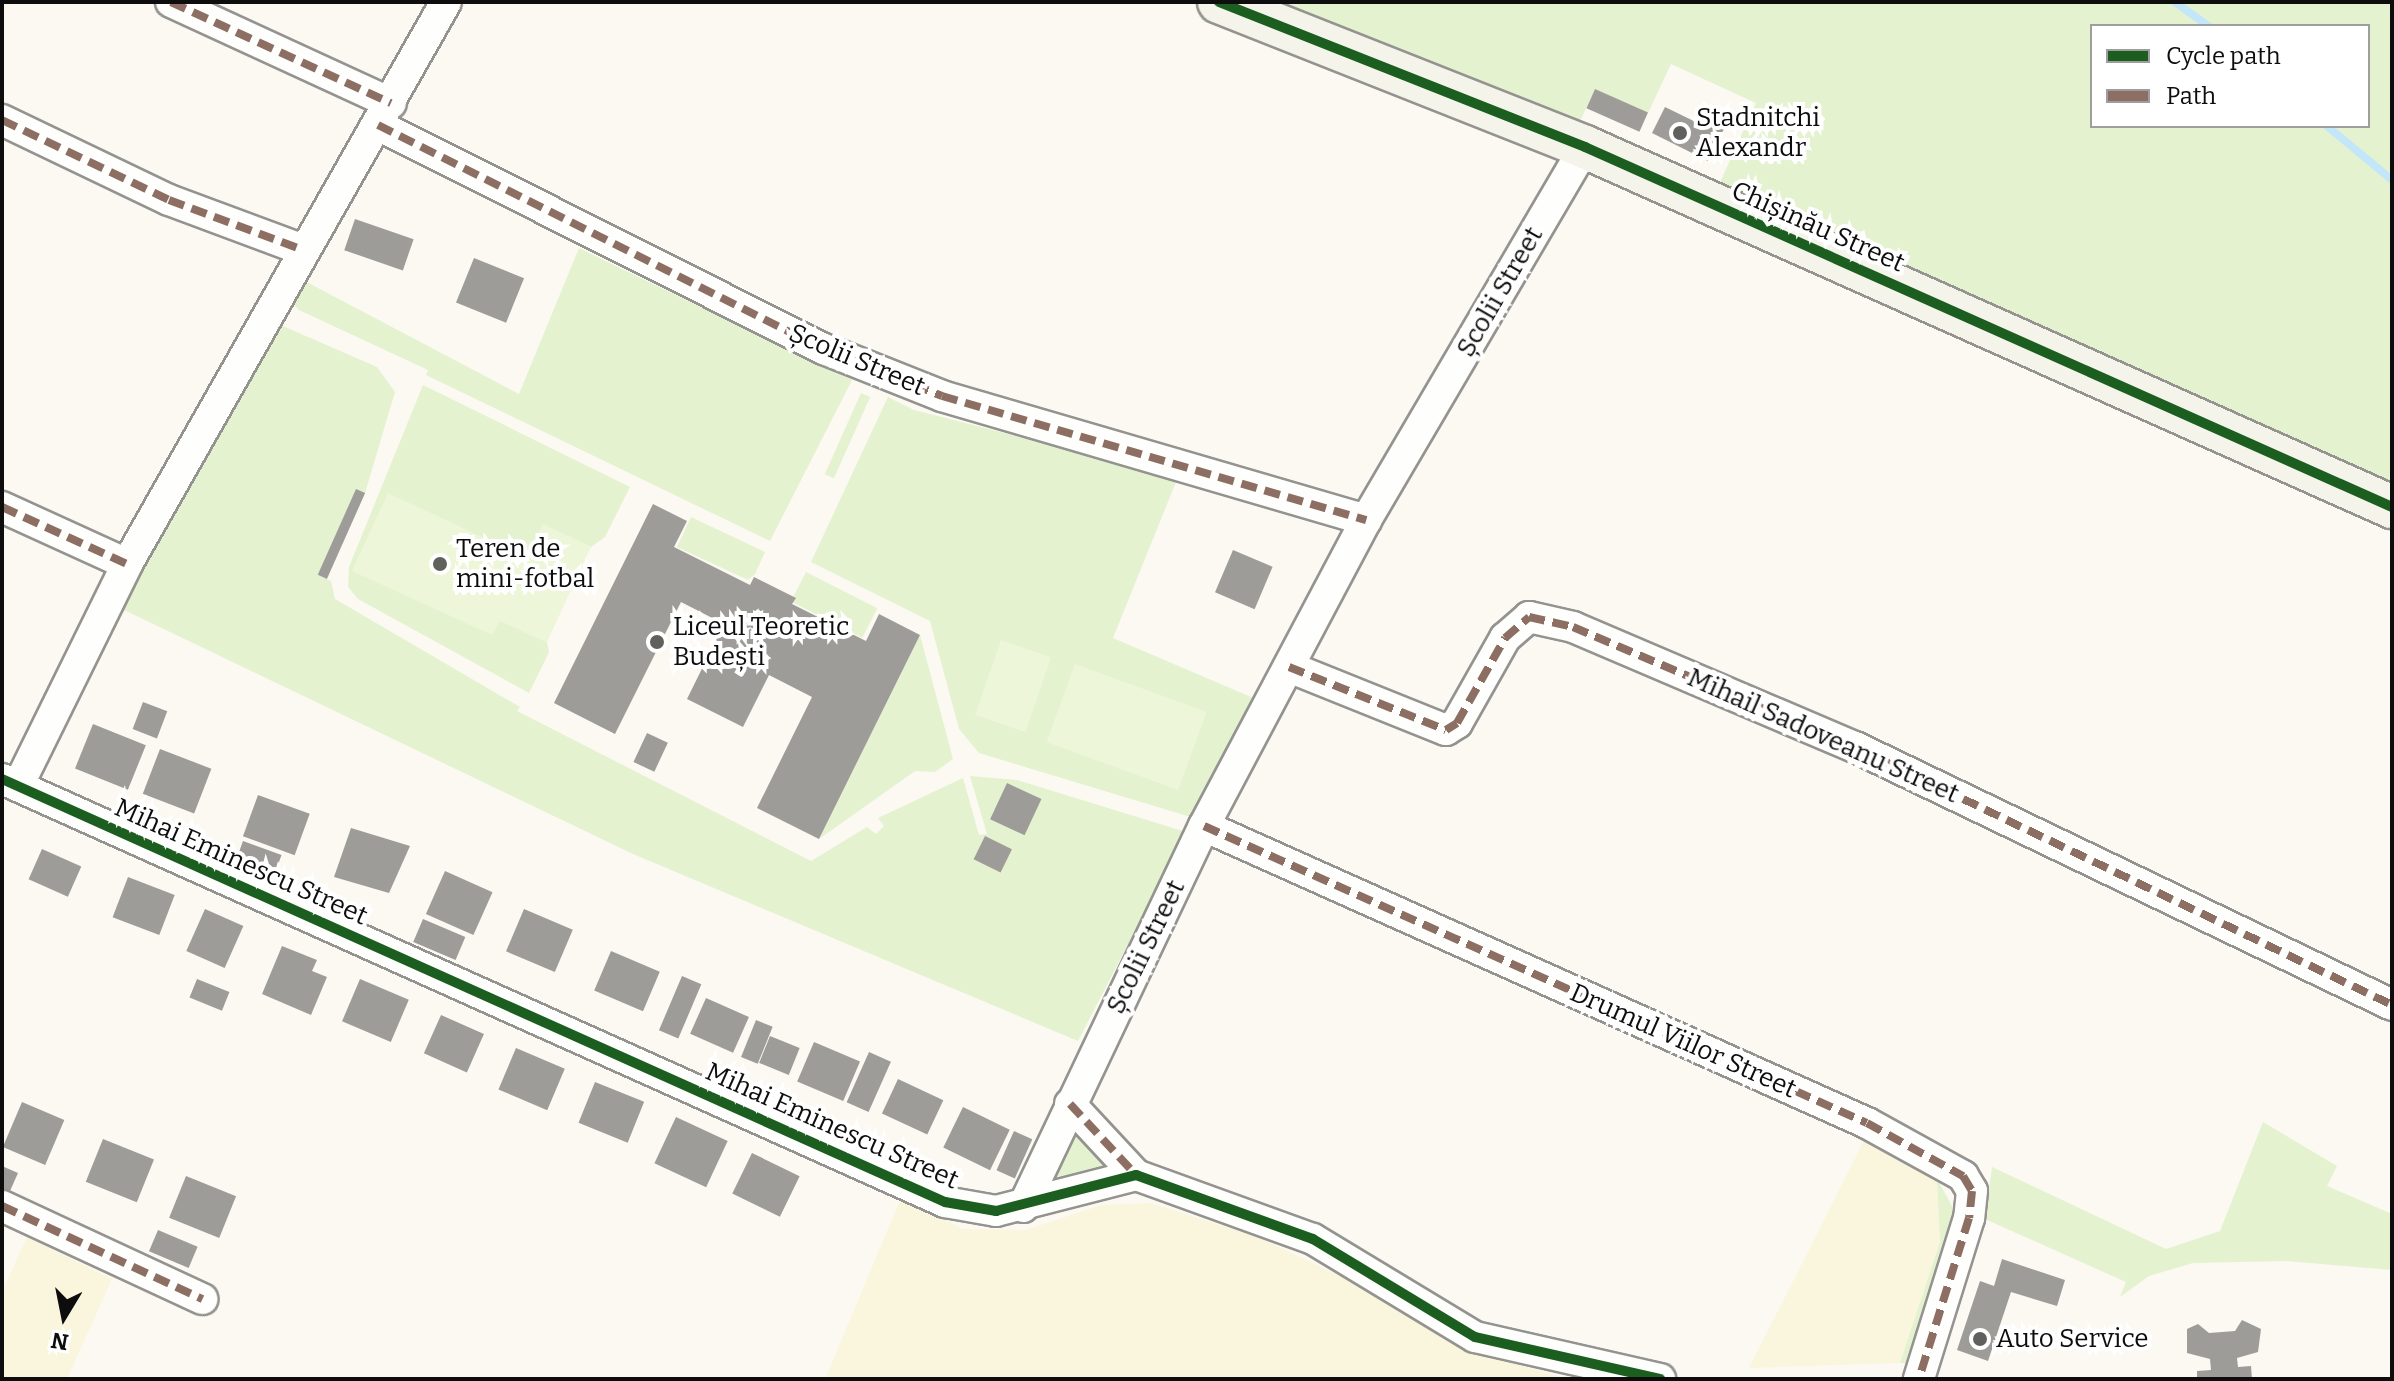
<!DOCTYPE html>
<meta charset="utf-8">
<style>
body{margin:0}
#map{position:relative;width:2394px;height:1381px;overflow:hidden;background:#fbf9f2;font-family:Bitter,serif}
div>[style]{position:absolute}
.farmland>*{inset:0;background:#f9f6dd}
.green>*{inset:0;background:#e4f2d0;transform-origin:0 0}
.pitch>*{inset:0;background:#eef6da;transform-origin:0 0}
.stream>*{height:8px;margin:-4px;padding:0 4px;transform-origin:4px;border-radius:4px;background:#c4e6f9}
.building>*{inset:0;background:#9e9c98;transform-origin:0 0}
.roads{filter:drop-shadow(2px 0 #949390) drop-shadow(-2px 0 #949390) drop-shadow(0 2px #949390) drop-shadow(0 -2px #949390)}
.street>*{height:30px;margin:-15px;padding:0 15px;transform-origin:15px;border-radius:15px;background:#fefefd}
.secondary>*{height:42px;margin:-21px;padding:0 21px;transform-origin:21px;border-radius:21px;background:#f5f4ea}
.quiet>*{height:8px;margin-top:-4px;transform-origin:0;background:repeating-linear-gradient(90deg,#8d6e63 0 16px,transparent 0 24px)}
.cycleway>*{height:10px;margin:-5px;padding:0 5px;transform-origin:5px;border-radius:5px;background:#1b5e20}
.dots>*{width:22px;height:22px;translate:-50% -50%;box-sizing:border-box;border:4px solid #fff;border-radius:50%}
span{translate:-50% -50%;white-space:nowrap;text-align:center;line-height:1.15;-webkit-text-stroke:8px #fff;paint-order:stroke}
.poi-label{font-size:26px;color:#0d0d0d}
.left{translate:0 -50%;text-align:left}
.street-label{font-size:26px;color:#0d0d0d}
.frame{position:absolute;inset:0;border:4px solid #0d0d0d;pointer-events:none}
.legend{position:absolute;left:2090px;top:24px;width:280px;height:104px;box-sizing:border-box;background:#fff;border:2px solid #9e9e9e;margin:0;padding:10px 14px;list-style:none;font-size:24px;color:#0d0d0d}
.legend li{display:flex;align-items:center;gap:16px;height:40px}
.legend b{width:40px;border:2px solid #9e9e9e}
.north{position:absolute;left:24px;top:1277px;width:80px;height:80px;-webkit-text-stroke:6px #fff;paint-order:stroke;rotate:190deg;font-size:22px;font-weight:700;line-height:32px;text-align:center;color:#0d0d0d}
.north::after{content:'';display:block;margin:auto;width:28px;height:36px;background:#0d0d0d;clip-path:polygon(50% 0,100% 100%,50% 72%,0 100%)}
</style>
<div id="map">
<div class="farmland">
<div style="clip-path:polygon(1866px 1137px,1937px 1179px,1940px 1242px,1900px 1363px,1749px 1368px)"></div>
<div style="clip-path:polygon(901px 1198px,963px 1229px,1026px 1230px,1101px 1205px,1151px 1203px,1258px 1237px,1357px 1284px,1467px 1350px,1568px 1379px,825px 1379px)"></div>
<div style="clip-path:polygon(27px 1237px,112px 1279px,67px 1379px,2px 1379px,2px 1292px)"></div>
</div>
<div class="green">
<div style="clip-path:polygon(evenodd,1254px 2px,2392px 2px,2392px 484px,1717px 189px,1756px 103px,1671px 64px,1648px 113px,1595px 89px,1577px 128px,1254px 2px,2092px 26px,2368px 26px,2368px 126px,2092px 126px,2092px 26px)"></div>
<div style="clip-path:polygon(579px 248px,852px 380px,770px 541px,426px 375px,428px 370px,299px 310px,288px 298px,299px 278px,519px 394px)"></div>
<div style="clip-path:polygon(276px 323px,377px 367px,395px 392px,365px 493px,356px 490px,322px 577px,331px 581px,335px 599px,520px 707px,517px 711px,811px 861px,867px 827px,876px 834px,884px 826px,878px 818px,963px 778px,979px 835px,987px 834px,970px 776px,1017px 780px,1186px 832px,1078px 1041px,633px 854px,122px 609px)"></div>
<div style="clip-path:polygon(423px 385px,630px 487px,605px 537px,591px 547px,543px 525px,499px 620px,547px 642px,549px 652px,529px 693px,358px 599px,348px 587px,349px 567px)"></div>
<div style="left:861px;top:393px;width:10px;height:89px;rotate:24deg"></div>
<div style="clip-path:polygon(888px 397px,914px 410px,1178px 477px,1113px 638px,1258px 700px,1194px 818px,979px 753px,959px 729px,930px 621px,811px 562px)"></div>
<div style="clip-path:polygon(691px 517px,765px 552px,755px 574px,748px 580px,677px 547px)"></div>
<div style="left:806px;top:572px;width:80px;height:33px;rotate:27deg"></div>
<div style="clip-path:polygon(920px 635px,953px 759px,935px 772px,915px 771px,819px 839px)"></div>
<div style="clip-path:polygon(2263px 1122px,2337px 1166px,2327px 1186px,2392px 1214px,2392px 1270px,2286px 1261px,2193px 1263px,2149px 1276px,2120px 1297px,2126px 1282px,1985px 1219px,1992px 1167px,2166px 1249px,2220px 1231px)"></div>
<div style="clip-path:polygon(1075px 1130px,1114px 1171px,1054px 1182px,1051px 1173px)"></div>
<div style="clip-path:polygon(1937px 1179px,1957px 1215px,1914px 1363px,1900px 1363px,1940px 1242px)"></div>
</div>
<div class="pitch">
<div style="clip-path:polygon(388px 493px,527px 558px,543px 524px,591px 547px,547px 642px,500px 621px,492px 635px,352px 571px)"></div>
<div style="left:1001px;top:640px;width:53px;height:79px;rotate:19deg"></div>
<div style="left:1075px;top:664px;width:140px;height:83px;rotate:20deg"></div>
</div>
<div class="stream">
<div style="left:2175px;top:2px;width:41px;rotate:36deg"></div>
<div style="left:2327px;top:126px;width:85px;rotate:39.7deg"></div>
</div>
<div class="building">
<div style="left:1595px;top:89px;width:58px;height:21px;rotate:24deg"></div>
<div style="clip-path:polygon(1665px 107px,1706px 127px,1713px 113px,1728px 121px,1708px 161px,1652px 133px)"></div>
<div style="left:355px;top:219px;width:62px;height:33px;rotate:19deg"></div>
<div style="left:474px;top:258px;width:54px;height:48px;rotate:22deg"></div>
<div style="left:356px;top:489px;width:10px;height:94px;rotate:24deg"></div>
<div style="clip-path:polygon(653px 504px,687px 521px,674px 547px,750px 585px,754px 577px,796px 598px,792px 604px,866px 641px,879px 614px,920px 635px,819px 839px,757px 808px,812px 697px,769px 675px,743px 727px,687px 699px,724px 624px,681px 602px,615px 734px,554px 703px)"></div>
<div style="left:1233px;top:550px;width:43px;height:46px;rotate:23deg"></div>
<div style="left:143px;top:702px;width:26px;height:29px;rotate:21deg"></div>
<div style="left:93px;top:724px;width:57px;height:48px;rotate:22deg"></div>
<div style="left:647px;top:733px;width:23px;height:32px;rotate:25deg"></div>
<div style="left:160px;top:749px;width:55px;height:48px;rotate:21deg"></div>
<div style="left:1007px;top:783px;width:38px;height:40px;rotate:25deg"></div>
<div style="left:258px;top:795px;width:55px;height:44px;rotate:20deg"></div>
<div style="clip-path:polygon(351px 828px,410px 846px,389px 893px,334px 877px)"></div>
<div style="left:985px;top:836px;width:30px;height:26px;rotate:26deg"></div>
<div style="left:243px;top:841px;width:41px;height:26px;rotate:20deg"></div>
<div style="left:42px;top:849px;width:43px;height:33px;rotate:24deg"></div>
<div style="left:445px;top:871px;width:52px;height:47px;rotate:24deg"></div>
<div style="left:128px;top:877px;width:50px;height:43px;rotate:21deg"></div>
<div style="left:205px;top:909px;width:42px;height:46px;rotate:24deg"></div>
<div style="left:524px;top:909px;width:53px;height:46px;rotate:23deg"></div>
<div style="left:423px;top:919px;width:46px;height:25px;rotate:23deg"></div>
<div style="clip-path:polygon(282px 946px,317px 960px,312px 971px,327px 977px,311px 1015px,262px 994px)"></div>
<div style="left:611px;top:951px;width:53px;height:43px;rotate:23deg"></div>
<div style="left:682px;top:976px;width:21px;height:59px;rotate:23deg"></div>
<div style="left:197px;top:979px;width:35px;height:20px;rotate:22deg"></div>
<div style="left:360px;top:979px;width:53px;height:46px;rotate:23deg"></div>
<div style="left:706px;top:998px;width:47px;height:39px;rotate:24deg"></div>
<div style="left:441px;top:1015px;width:47px;height:42px;rotate:24deg"></div>
<div style="left:756px;top:1020px;width:18px;height:40px;rotate:22deg"></div>
<div style="left:770px;top:1036px;width:32px;height:29px;rotate:22deg"></div>
<div style="left:814px;top:1042px;width:50px;height:43px;rotate:23deg"></div>
<div style="left:516px;top:1048px;width:53px;height:45px;rotate:23deg"></div>
<div style="left:869px;top:1052px;width:24px;height:55px;rotate:24deg"></div>
<div style="left:898px;top:1079px;width:50px;height:38px;rotate:25deg"></div>
<div style="left:595px;top:1082px;width:53px;height:44px;rotate:22deg"></div>
<div style="left:22px;top:1102px;width:46px;height:49px;rotate:23deg"></div>
<div style="left:963px;top:1107px;width:52px;height:45px;rotate:26deg"></div>
<div style="left:676px;top:1117px;width:57px;height:51px;rotate:25deg"></div>
<div style="left:1014px;top:1131px;width:20px;height:43px;rotate:24deg"></div>
<div style="left:103px;top:1139px;width:55px;height:46px;rotate:22deg"></div>
<div style="left:752px;top:1153px;width:53px;height:45px;rotate:26deg"></div>
<div style="clip-path:polygon(2px 1166px,18px 1173px,10px 1191px,2px 1188px)"></div>
<div style="left:186px;top:1176px;width:54px;height:45px;rotate:22deg"></div>
<div style="left:158px;top:1230px;width:43px;height:23px;rotate:23deg"></div>
<div style="clip-path:polygon(2002px 1259px,2065px 1280px,2057px 1306px,2011px 1292px,1988px 1361px,1957px 1350px,1980px 1281px,1994px 1286px)"></div>
<div style="clip-path:polygon(2242px 1320px,2261px 1329px,2258px 1352px,2237px 1358px,2238px 1367px,2251px 1366px,2252px 1379px,2197px 1379px,2197px 1371px,2211px 1370px,2210px 1359px,2187px 1353px,2187px 1329px,2198px 1324px,2209px 1333px,2235px 1331px)"></div>
</div>
<div class="roads">
<div class="street">
<div style="left:171px;top:2px;width:242px;rotate:24.7deg"></div>
<div style="left:2px;top:120px;width:185px;rotate:25.6deg"></div>
<div style="left:169px;top:200px;width:141px;rotate:20.4deg"></div>
<div style="left:378px;top:125px;width:499px;rotate:26.7deg"></div>
<div style="left:824px;top:349px;width:127px;rotate:21.7deg"></div>
<div style="left:942px;top:396px;width:442px;rotate:16.3deg"></div>
<div style="left:2px;top:507px;width:137px;rotate:24.5deg"></div>
<div style="left:1289px;top:667px;width:169px;rotate:21.9deg"></div>
<div style="left:1446px;top:730px;width:13px;rotate:-32deg"></div>
<div style="left:1457px;top:723px;width:98px;rotate:-60.5deg"></div>
<div style="left:1505px;top:638px;width:32px;rotate:-41deg"></div>
<div style="left:1529px;top:617px;width:45px;rotate:12.8deg"></div>
<div style="left:1573px;top:627px;width:306px;rotate:23.1deg"></div>
<div style="left:1855px;top:747px;width:596px;rotate:25.66deg"></div>
<div style="left:2px;top:779px;width:1034px;rotate:24.16deg"></div>
<div style="left:945px;top:1202px;width:52px;rotate:10deg"></div>
<div style="left:996px;top:1211px;width:145px;rotate:-14.4deg"></div>
<div style="left:1136px;top:1175px;width:188px;rotate:19.9deg"></div>
<div style="left:1313px;top:1239px;width:189px;rotate:31.2deg"></div>
<div style="left:1475px;top:1337px;width:190px;rotate:12.8deg"></div>
<div style="left:18px;top:786px;width:247px;rotate:-63.8deg"></div>
<div style="left:127px;top:564px;width:646px;rotate:-60.42deg"></div>
<div style="left:1204px;top:826px;width:726px;rotate:24.13deg"></div>
<div style="left:1867px;top:1123px;width:110px;rotate:28.9deg"></div>
<div style="left:1963px;top:1176px;width:17px;rotate:59deg"></div>
<div style="left:1972px;top:1191px;width:27px;rotate:96deg"></div>
<div style="left:1969px;top:1218px;width:169px;rotate:107.3deg"></div>
<div style="left:1070px;top:1104px;width:97px;rotate:47.1deg"></div>
<div style="left:2px;top:1206px;width:221px;rotate:24.9deg"></div>
<div style="left:1023px;top:1207px;width:422px;rotate:-64.6deg"></div>
<div style="left:1204px;top:826px;width:346px;rotate:-62.1deg"></div>
<div style="left:1366px;top:520px;width:433px;rotate:-59.6deg"></div>
</div>
<div class="secondary">
<div style="left:1219px;top:2px;width:394px;rotate:21.6deg"></div>
<div style="left:1585px;top:147px;width:884px;rotate:24.04deg"></div>
</div>
</div>
<div class="quiet">
<div style="left:171px;top:2px;width:242px;rotate:24.7deg"></div>
<div style="left:2px;top:120px;width:185px;rotate:25.6deg"></div>
<div style="left:169px;top:200px;width:141px;rotate:20.4deg"></div>
<div style="left:378px;top:125px;width:499px;rotate:26.7deg"></div>
<div style="left:824px;top:349px;width:127px;rotate:21.7deg"></div>
<div style="left:942px;top:396px;width:442px;rotate:16.3deg"></div>
<div style="left:2px;top:507px;width:137px;rotate:24.5deg"></div>
<div style="left:1289px;top:667px;width:169px;rotate:21.9deg"></div>
<div style="left:1446px;top:730px;width:13px;rotate:-32deg"></div>
<div style="left:1457px;top:723px;width:98px;rotate:-60.5deg"></div>
<div style="left:1505px;top:638px;width:32px;rotate:-41deg"></div>
<div style="left:1529px;top:617px;width:45px;rotate:12.8deg"></div>
<div style="left:1573px;top:627px;width:306px;rotate:23.1deg"></div>
<div style="left:1855px;top:747px;width:596px;rotate:25.66deg"></div>
<div style="left:1204px;top:826px;width:726px;rotate:24.13deg"></div>
<div style="left:1867px;top:1123px;width:110px;rotate:28.9deg"></div>
<div style="left:1963px;top:1176px;width:17px;rotate:59deg"></div>
<div style="left:1972px;top:1191px;width:27px;rotate:96deg"></div>
<div style="left:1969px;top:1218px;width:169px;rotate:107.3deg"></div>
<div style="left:1070px;top:1104px;width:97px;rotate:47.1deg"></div>
<div style="left:2px;top:1206px;width:221px;rotate:24.9deg"></div>
</div>
<div class="cycleway">
<div style="left:1219px;top:2px;width:394px;rotate:21.6deg"></div>
<div style="left:1585px;top:147px;width:884px;rotate:24.04deg"></div>
<div style="left:2px;top:779px;width:1034px;rotate:24.16deg"></div>
<div style="left:945px;top:1202px;width:52px;rotate:10deg"></div>
<div style="left:996px;top:1211px;width:145px;rotate:-14.4deg"></div>
<div style="left:1136px;top:1175px;width:188px;rotate:19.9deg"></div>
<div style="left:1313px;top:1239px;width:189px;rotate:31.2deg"></div>
<div style="left:1475px;top:1337px;width:190px;rotate:12.8deg"></div>
</div>
<div class="dots">
<div style="left:1680px;top:133px;background:#60605d"></div>
<div style="left:440px;top:564px;background:#60605d"></div>
<div style="left:657px;top:642px;background:#60605d"></div>
<div style="left:1980px;top:1339px;background:#60605d"></div>
</div>
<div class="poi-label">
<span class="left" style="left:1696px;top:133px">Stadnitchi<br>Alexandr</span>
<span class="left" style="left:456px;top:564px">Teren de<br>mini-fotbal</span>
<span class="left" style="left:673px;top:642px">Liceul Teoretic<br>Budești</span>
<span class="left" style="left:1996px;top:1339px">Auto Service</span>
</div>
<div class="street-label">
<span style="left:1818px;top:227px;rotate:24deg">Chișinău Street</span>
<span style="left:1500px;top:292px;rotate:-60deg">Școlii Street</span>
<span style="left:857px;top:360px;rotate:23deg">Școlii Street</span>
<span style="left:1823px;top:736px;rotate:24deg">Mihail Sadoveanu Street</span>
<span style="left:241px;top:862px;rotate:24deg">Mihai Eminescu Street</span>
<span style="left:1146px;top:947px;rotate:-64deg">Școlii Street</span>
<span style="left:1683px;top:1041px;rotate:24deg">Drumul Viilor Street</span>
<span style="left:832px;top:1126px;rotate:24deg">Mihai Eminescu Street</span>
</div>
<div class="frame"></div>
<ul class="legend">
<li><b style="height:10px;background:#1b5e20"></b>Cycle path</li>
<li><b style="height:10px;background:#8d6e63"></b>Path</li>
</ul>
<div class="north">N</div>
</div>
